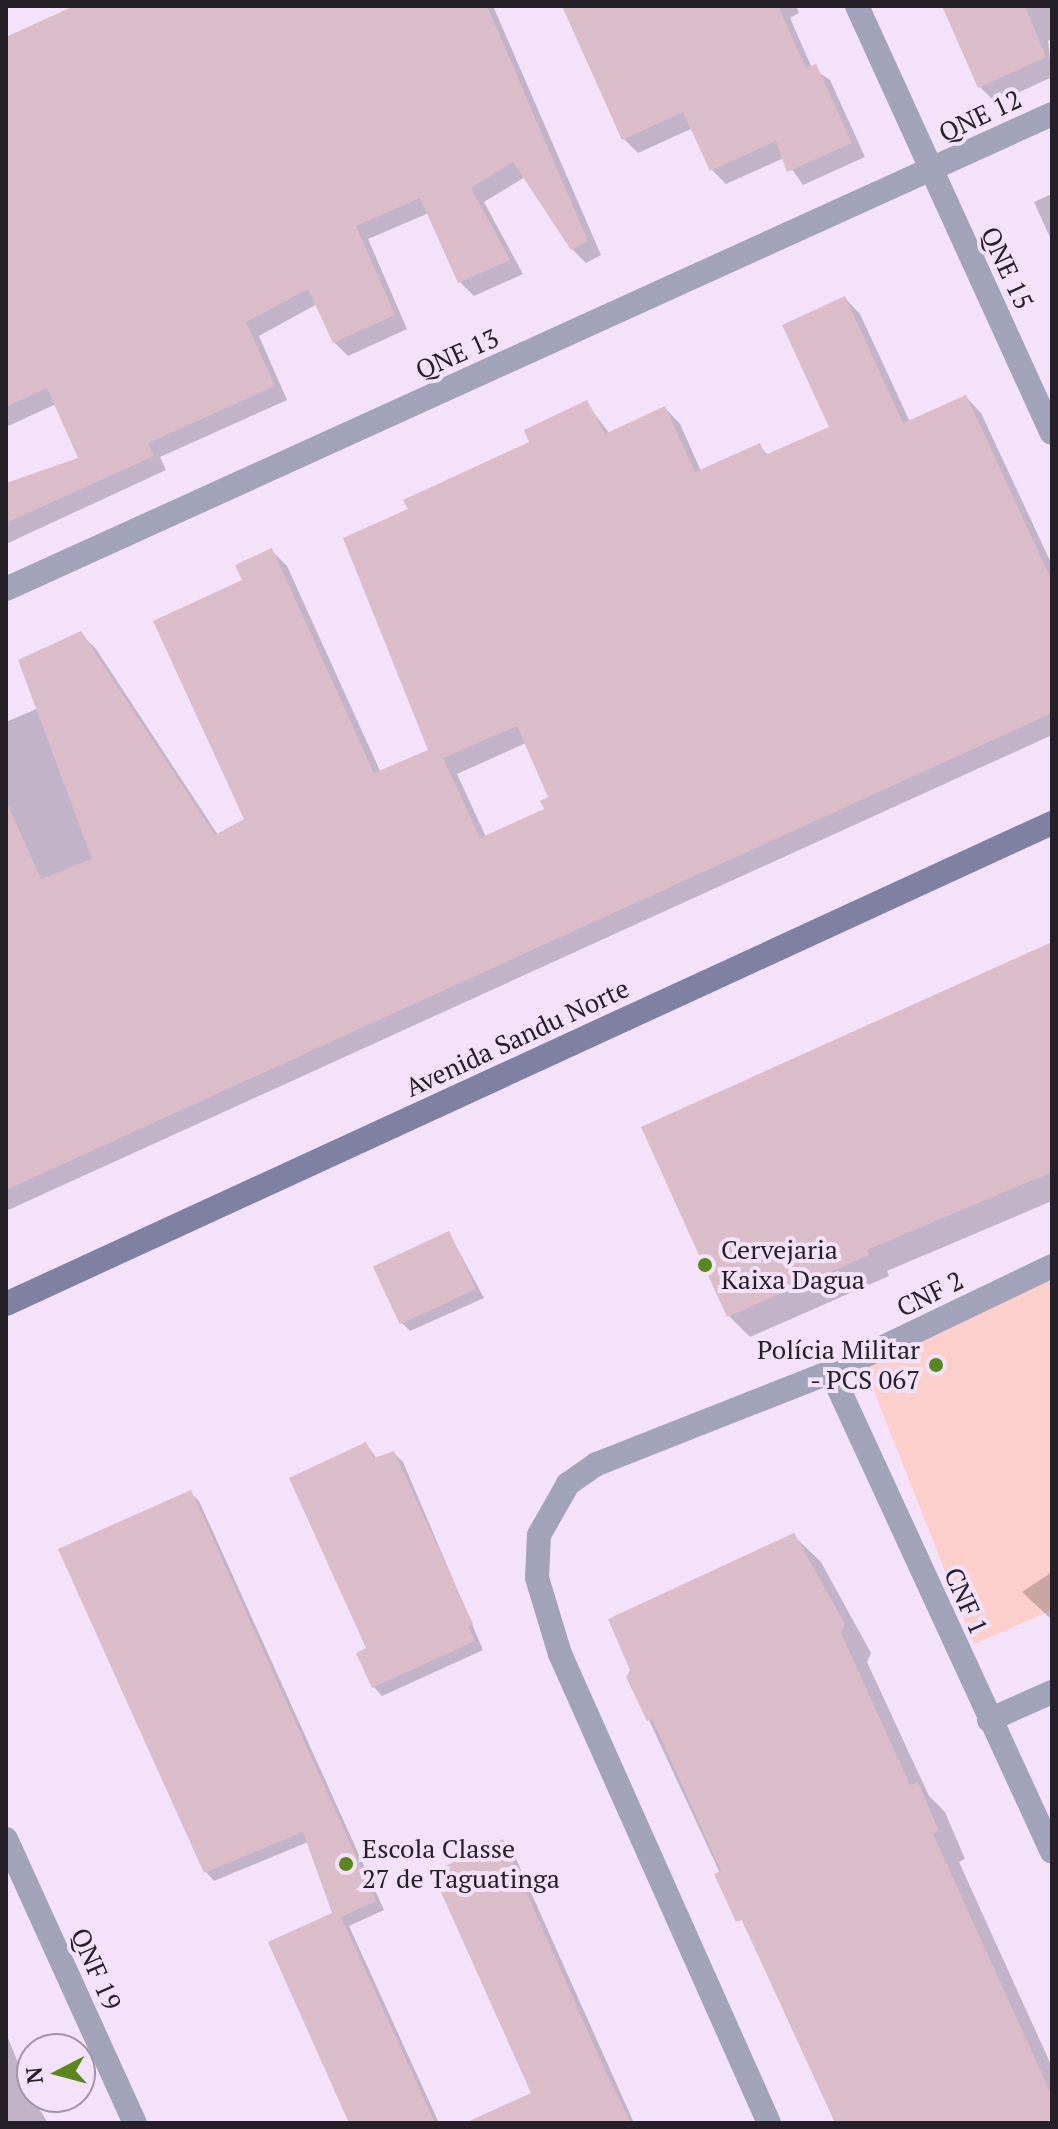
<!DOCTYPE html>
<meta charset="utf-8">
<style>
body{margin:0}
#map{position:relative;width:1058px;height:2129px;overflow:hidden;background:#f3e2fa;font-family:"PT Serif",serif}
div>[style]{position:absolute}
.green>*{inset:0;background:#fdcfca}
.shadow>*{inset:0;background:#0003}
.building>*{inset:0;background:#dbbdc9;transform-origin:0 0}
.minor>*{height:24px;margin:-12px;padding:0 12px;transform-origin:12px;border-radius:12px;background:#a1a3ba}
.tertiary>*{height:24px;margin:-12px;padding:0 12px;transform-origin:12px;border-radius:12px;background:#a1a3ba}
.secondary>*{height:24px;margin:-12px;padding:0 12px;transform-origin:12px;border-radius:12px;background:#7e81a2}
.dots>*{width:22px;height:22px;translate:-50% -50%;box-sizing:border-box;border:4px solid #f3e2fa;border-radius:50%}
span{translate:-50% -50%;white-space:nowrap;text-align:center;line-height:1.15;-webkit-text-stroke:8px #f3e2fa;paint-order:stroke}
.street-label{font-size:26px;color:#251f28}
.poi-label{font-size:26px;color:#251f28}
.left{translate:0 -50%;text-align:left}
.right{translate:-100% -50%;text-align:right}
.frame{position:absolute;inset:0;border:8px solid #251f28;pointer-events:none}
.north{position:absolute;left:16px;top:2033px;width:80px;height:80px;box-sizing:border-box;background:#f3e2fa;border:2px solid #a194a6;border-radius:50%;rotate:264deg;font-size:22px;font-weight:700;line-height:32px;text-align:center;color:#251f28}
.north::after{content:'';display:block;margin:auto;width:28px;height:36px;background:#58881c;clip-path:polygon(50% 0,100% 100%,50% 72%,0 100%)}
</style>
<div id="map">
<div class="green">
<div style="clip-path:polygon(1052px 1271px,1052px 1610px,974px 1644px,862px 1361px)"></div>
</div>
<div class="shadow">
<div style="clip-path:polygon(82px 6px,493px 6px,601px 255px,586px 263px,572px 249px,525px 177px,484px 202px,523px 274px,474px 296px,460px 282px,429px 213px,368px 239px,407px 329px,348px 356px,334px 342px,317px 304px,259px 336px,287px 400px,160px 457px,166px 470px,6px 544px,6px 476px,9px 484px,81px 459px,56px 404px,6px 427px,6px 40px)"></div>
<div style="clip-path:polygon(564px 6px,796px 6px,799px 13px,790px 18px,812px 68px,830px 80px,865px 157px,803px 185px,784px 158px,726px 184px,712px 170px,693px 128px,638px 153px,624px 139px)"></div>
<div style="clip-path:polygon(944px 6px,1052px 6px,1052px 39px,1048px 41px,1052px 77px,996px 103px,980px 87px)"></div>
<div style="clip-path:polygon(1052px 194px,1052px 242px,1034px 202px)"></div>
<div style="clip-path:polygon(evenodd,845px 298px,860px 314px,910px 422px,966px 397px,981px 413px,1052px 565px,1052px 735px,6px 1211px,6px 722px,41px 707px,81px 634px,96px 649px,218px 835px,247px 820px,245px 581px,272px 551px,287px 566px,381px 773px,430px 751px,410px 510px,531px 443px,586px 403px,610px 434px,665px 408px,680px 424px,701px 471px,759px 446px,769px 456px,831px 428px,845px 298px,526px 743px,551px 798px,546px 810px,486px 837px,457px 774px,526px 743px)"></div>
<div style="clip-path:polygon(1052px 943px,1052px 1201px,887px 1271px,889px 1276px,750px 1337px,729px 1316px)"></div>
<div style="clip-path:polygon(449px 1233px,484px 1298px,410px 1331px,401px 1322px)"></div>
<div style="clip-path:polygon(366px 1444px,377px 1459px,394px 1453px,403px 1462px,483px 1650px,382px 1696px,374px 1687px,369px 1649px)"></div>
<div style="clip-path:polygon(190px 1492px,199px 1501px,384px 1910px,349px 1926px,439px 2123px,352px 2123px,335px 1914px,308px 1842px,214px 1881px,206px 1872px)"></div>
<div style="clip-path:polygon(793px 1535px,821px 1562px,871px 1653px,867px 1662px,929px 1796px,945px 1812px,965px 1859px,959px 1862px,1052px 2067px,1052px 2123px,836px 2123px,629px 1677px)"></div>
<div style="clip-path:polygon(1052px 1572px,1052px 1620px,1022px 1592px)"></div>
<div style="clip-path:polygon(503px 1841px,512px 1850px,634px 2123px,470px 2123px,533px 2094px)"></div>
<div style="clip-path:polygon(6px 2033px,32px 2097px,48px 2123px,6px 2123px)"></div>
</div>
<div class="building">
<div style="clip-path:polygon(74px 6px,487px 6px,588px 241px,571px 250px,513px 162px,471px 188px,510px 260px,458px 283px,420px 198px,356px 226px,395px 315px,333px 343px,308px 289px,246px 322px,275px 386px,148px 443px,154px 456px,6px 523px,6px 483px,78px 458px,47px 388px,6px 407px,6px 37px)"></div>
<div style="clip-path:polygon(562px 6px,778px 6px,806px 68px,816px 64px,852px 143px,787px 172px,776px 141px,710px 171px,683px 112px,622px 140px)"></div>
<div style="clip-path:polygon(942px 6px,1025px 6px,1046px 57px,978px 88px)"></div>
<div style="clip-path:polygon(evenodd,845px 296px,903px 423px,966px 395px,1052px 581px,1052px 713px,6px 1190px,6px 801px,41px 879px,92px 859px,18px 660px,81px 631px,215px 835px,244px 819px,153px 621px,242px 580px,235px 565px,272px 548px,374px 773px,428px 750px,343px 538px,408px 509px,403px 500px,529px 442px,524px 430px,587px 400px,605px 434px,665px 406px,695px 472px,760px 443px,765px 455px,829px 427px,782px 325px,845px 296px,517px 726px,548px 797px,540px 801px,544px 809px,480px 838px,443px 758px,517px 726px)"></div>
<div style="clip-path:polygon(1052px 942px,1052px 1172px,867px 1250px,869px 1255px,727px 1317px,641px 1127px)"></div>
<div style="left:449px;top:1231px;width:64px;height:84px;rotate:65deg"></div>
<div style="clip-path:polygon(366px 1442px,374px 1458px,394px 1451px,473px 1624px,468px 1626px,475px 1641px,372px 1688px,356px 1653px,366px 1648px,289px 1478px)"></div>
<div style="clip-path:polygon(191px 1490px,376px 1901px,341px 1917px,435px 2123px,349px 2123px,268px 1942px,332px 1913px,303px 1832px,204px 1873px,58px 1549px)"></div>
<div style="clip-path:polygon(794px 1533px,845px 1624px,841px 1633px,910px 1785px,918px 1782px,939px 1831px,933px 1834px,1052px 2096px,1052px 2123px,835px 2123px,742px 1920px,736px 1922px,714px 1874px,721px 1871px,652px 1719px,647px 1721px,626px 1677px,630px 1670px,608px 1619px)"></div>
<div style="clip-path:polygon(503px 1839px,607px 2075px,631px 2123px,465px 2123px,531px 2093px,432px 1872px)"></div>
</div>
<div class="minor">
<div style="left:857px;top:6px;width:469px;rotate:65.5deg"></div>
<div style="left:6px;top:589px;width:1149px;rotate:-24.42deg"></div>
<div style="left:831px;top:1372px;width:528px;rotate:65.28deg"></div>
<div style="left:989px;top:1720px;width:69px;rotate:-24deg"></div>
<div style="left:769px;top:2123px;width:513px;rotate:-114.02deg"></div>
<div style="left:560px;top:1654px;width:79px;rotate:-106.8deg"></div>
<div style="left:537px;top:1578px;width:43px;rotate:-87.3deg"></div>
<div style="left:539px;top:1535px;width:59px;rotate:-60.4deg"></div>
<div style="left:568px;top:1484px;width:35px;rotate:-35deg"></div>
<div style="left:597px;top:1464px;width:251px;rotate:-21.5deg"></div>
<div style="left:831px;top:1372px;width:245px;rotate:-25.6deg"></div>
</div>
<div class="tertiary">
<div style="left:6px;top:1839px;width:312px;rotate:65.6deg"></div>
</div>
<div class="secondary">
<div style="left:6px;top:1304px;width:1151px;rotate:-24.7deg"></div>
</div>
<div class="dots">
<div style="left:705px;top:1265px;background:#58881c"></div>
<div style="left:936px;top:1365px;background:#58881c"></div>
<div style="left:346px;top:1864px;background:#58881c"></div>
</div>
<div class="street-label">
<span style="left:980px;top:116px;rotate:-25deg">QNE 12</span>
<span style="left:1007px;top:268px;rotate:65deg">QNE 15</span>
<span style="left:457px;top:354px;rotate:-24deg">QNE 13</span>
<span style="left:517px;top:1038px;rotate:-25deg">Avenida Sandu Norte</span>
<span style="left:930px;top:1294px;rotate:-26deg">CNF 2</span>
<span style="left:966px;top:1601px;rotate:66deg">CNF 1</span>
<span style="left:96px;top:1969px;rotate:66deg">QNF 19</span>
</div>
<div class="poi-label">
<span class="left" style="left:721px;top:1265px">Cervejaria<br>Kaixa Dagua</span>
<span class="right" style="left:920px;top:1365px">Polícia Militar<br>- PCS 067</span>
<span class="left" style="left:362px;top:1864px">Escola Classe<br>27 de Taguatinga</span>
</div>
<div class="frame"></div>
<div class="north">N</div>
</div>
